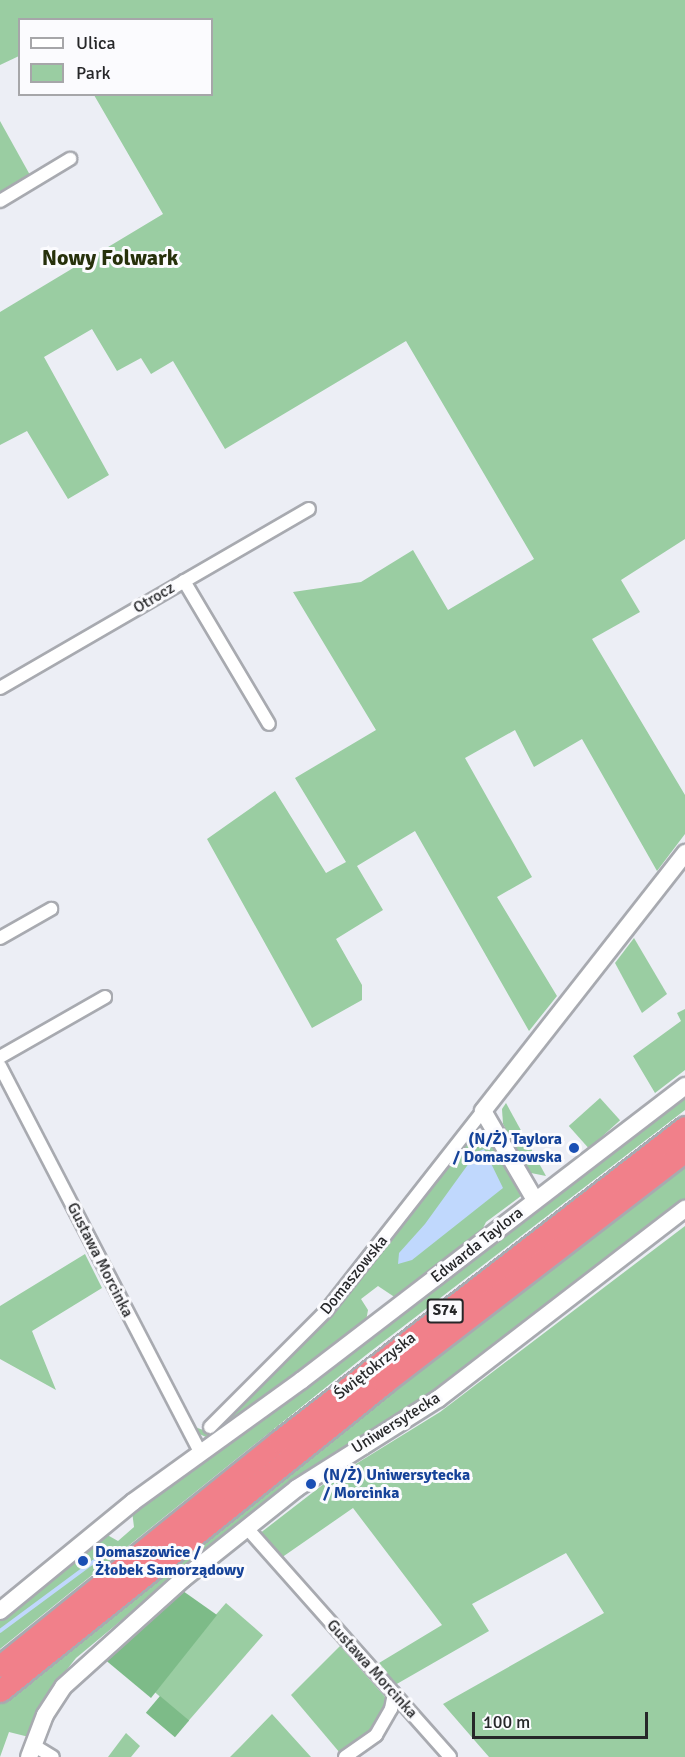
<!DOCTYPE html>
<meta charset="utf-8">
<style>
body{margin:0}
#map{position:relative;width:685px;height:1757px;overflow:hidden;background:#eceef5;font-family:Signika,sans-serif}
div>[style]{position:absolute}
.green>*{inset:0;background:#9acda2;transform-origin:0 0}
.forest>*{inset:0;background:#7dbb88;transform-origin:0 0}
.water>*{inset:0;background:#c0d8fd}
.stream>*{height:4px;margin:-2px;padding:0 2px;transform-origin:2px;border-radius:2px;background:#c0d8fd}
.roads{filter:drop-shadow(2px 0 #a8aab0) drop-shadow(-2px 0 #a8aab0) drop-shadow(0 2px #a8aab0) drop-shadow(0 -2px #a8aab0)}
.street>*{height:12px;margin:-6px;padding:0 6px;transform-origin:6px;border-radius:6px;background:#fff}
.secondary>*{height:16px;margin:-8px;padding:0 8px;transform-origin:8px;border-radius:8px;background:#fff}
.highway>*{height:21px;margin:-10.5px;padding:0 10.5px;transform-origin:10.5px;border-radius:10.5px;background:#f1808a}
.dots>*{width:16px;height:16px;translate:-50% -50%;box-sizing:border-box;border:3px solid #fbfbfe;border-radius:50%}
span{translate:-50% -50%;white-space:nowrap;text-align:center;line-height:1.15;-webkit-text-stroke:6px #fbfbfe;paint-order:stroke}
.shield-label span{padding:2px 4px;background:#fbfbfe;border:2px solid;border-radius:4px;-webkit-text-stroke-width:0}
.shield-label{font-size:15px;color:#262729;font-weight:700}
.street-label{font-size:16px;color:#262729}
.transit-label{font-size:16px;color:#164399;font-weight:700}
.right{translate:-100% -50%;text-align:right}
.left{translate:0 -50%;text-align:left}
.district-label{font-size:22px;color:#27310b;font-weight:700}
.legend{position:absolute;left:18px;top:18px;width:195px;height:78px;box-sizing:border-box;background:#fbfbfe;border:2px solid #a6a6a9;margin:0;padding:8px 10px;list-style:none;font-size:18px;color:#262729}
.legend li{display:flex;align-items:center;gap:12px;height:30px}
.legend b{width:30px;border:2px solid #a6a6a9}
.scale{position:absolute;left:472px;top:1712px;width:176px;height:27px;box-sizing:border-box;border:3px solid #262729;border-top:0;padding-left:8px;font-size:18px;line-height:21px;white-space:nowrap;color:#262729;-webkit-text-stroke:4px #fbfbfe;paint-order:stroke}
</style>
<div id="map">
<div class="green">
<div style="clip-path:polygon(0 0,685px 0,685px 539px,621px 580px,640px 612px,592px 639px,685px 795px,685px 834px,657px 871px,582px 739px,534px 767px,515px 730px,465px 758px,532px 877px,497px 897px,557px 996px,529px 1031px,415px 831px,357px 866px,383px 910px,336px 939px,362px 985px,362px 1000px,312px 1028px,207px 839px,275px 791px,326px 873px,346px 862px,295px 778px,376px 730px,293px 592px,361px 582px,413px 550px,448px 610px,534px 559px,406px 341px,225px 449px,173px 361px,151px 374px,141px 358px,117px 371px,92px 329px,44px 357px,109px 475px,68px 499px,27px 431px,0 445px,0 312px,163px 214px,94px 95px,212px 94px,212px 20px,20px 20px,19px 56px,0 65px)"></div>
<div style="clip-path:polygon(0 121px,30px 175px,0 193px)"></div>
<div style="clip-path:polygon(634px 938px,667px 994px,642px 1013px,615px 963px)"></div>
<div style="clip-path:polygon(685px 1009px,685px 1070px,655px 1093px,633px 1056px,681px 1021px,677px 1013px)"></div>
<div style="clip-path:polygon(685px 1093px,685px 1110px,366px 1355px,0 1649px,0 1617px,102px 1532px,118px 1541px,134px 1527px,132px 1511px,235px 1439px)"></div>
<div style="left:600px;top:1098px;width:30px;height:42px;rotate:48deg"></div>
<div style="clip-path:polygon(506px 1103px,546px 1176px,531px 1173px,526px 1167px,503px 1124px,502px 1109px)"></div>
<div style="clip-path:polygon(484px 1133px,492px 1139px,521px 1196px,486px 1222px,479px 1236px,396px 1298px,378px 1286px,361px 1299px,368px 1310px,366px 1321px,240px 1420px,208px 1438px,193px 1431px,190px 1425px,208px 1432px,218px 1428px,282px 1366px,375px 1259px,474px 1134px)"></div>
<div style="clip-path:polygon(685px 1165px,685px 1202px,435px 1393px,342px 1449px,246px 1517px,76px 1658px,49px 1692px,29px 1737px,9px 1732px,0 1757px,0 1702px,397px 1384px)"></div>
<div style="clip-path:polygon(685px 1226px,685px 1757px,489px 1757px,443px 1704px,604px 1613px,566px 1553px,472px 1604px,489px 1631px,395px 1685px,379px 1663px,442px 1625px,353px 1508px,281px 1558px,259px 1534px,325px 1483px,440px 1412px)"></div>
<div style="clip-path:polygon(85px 1254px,102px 1288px,32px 1331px,56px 1390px,0 1359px,0 1306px)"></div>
<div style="left:226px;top:1603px;width:49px;height:114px;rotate:41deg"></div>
<div style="clip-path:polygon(340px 1646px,387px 1699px,372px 1729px,340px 1753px,291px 1695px)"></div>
<div style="clip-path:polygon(272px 1714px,311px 1757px,230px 1757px,242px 1745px)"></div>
<div style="clip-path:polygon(126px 1733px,140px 1746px,131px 1757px,108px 1757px)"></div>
</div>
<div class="forest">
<div style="clip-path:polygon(183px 1591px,217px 1615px,151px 1698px,103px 1658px)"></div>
<div style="left:160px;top:1696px;width:38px;height:22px;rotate:40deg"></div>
</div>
<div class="water">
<div style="clip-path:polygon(484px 1149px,503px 1188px,412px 1260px,398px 1264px,399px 1253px,425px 1224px,477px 1152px)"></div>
</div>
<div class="stream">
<div style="left:0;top:1631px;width:138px;rotate:-36.5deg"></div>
</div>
<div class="roads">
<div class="street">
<div style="left:0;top:201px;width:82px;rotate:-31deg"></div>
<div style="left:184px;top:581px;width:166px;rotate:59.3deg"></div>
<div style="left:0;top:688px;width:357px;rotate:-30.1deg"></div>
<div style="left:0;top:938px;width:59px;rotate:-29.6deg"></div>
<div style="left:0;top:1057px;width:121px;rotate:-29.7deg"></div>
<div style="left:0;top:1066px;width:437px;rotate:62.6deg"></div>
<div style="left:210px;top:1427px;width:164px;rotate:-45deg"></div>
<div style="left:326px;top:1311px;width:254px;rotate:-51.9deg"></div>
<div style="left:246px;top:1527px;width:307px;rotate:48.4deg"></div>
<div style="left:33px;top:1745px;width:23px;rotate:31deg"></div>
<div style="left:345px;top:1757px;width:38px;rotate:-35deg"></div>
<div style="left:376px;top:1735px;width:30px;rotate:-60deg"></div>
<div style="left:391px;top:1709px;width:16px;rotate:-79deg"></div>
</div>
<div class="secondary">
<div style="left:535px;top:1200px;width:103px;rotate:-120.3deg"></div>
<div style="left:483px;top:1111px;width:328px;rotate:-51.9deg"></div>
<div style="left:0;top:1611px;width:172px;rotate:-39.3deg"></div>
<div style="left:133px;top:1502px;width:208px;rotate:-35.8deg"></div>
<div style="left:302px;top:1380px;width:483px;rotate:-37.5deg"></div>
<div style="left:29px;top:1757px;width:45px;rotate:-69.1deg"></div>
<div style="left:45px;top:1715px;width:33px;rotate:-57deg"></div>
<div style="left:63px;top:1687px;width:161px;rotate:-42deg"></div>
<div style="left:183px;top:1579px;width:146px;rotate:-38.6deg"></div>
<div style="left:297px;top:1488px;width:167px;rotate:-32.3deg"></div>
<div style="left:438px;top:1399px;width:312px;rotate:-37.6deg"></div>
</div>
<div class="highway">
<div style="left:0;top:1666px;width:358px;rotate:-38.9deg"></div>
<div style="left:279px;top:1441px;width:513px;rotate:-37.72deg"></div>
<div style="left:0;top:1691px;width:492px;rotate:-38.7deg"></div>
<div style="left:384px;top:1383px;width:380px;rotate:-37.6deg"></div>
</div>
</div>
<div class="dots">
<div style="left:574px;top:1148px;background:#1a4fb4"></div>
<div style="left:311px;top:1484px;background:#1a4fb4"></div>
<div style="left:83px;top:1561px;background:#1a4fb4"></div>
</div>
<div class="shield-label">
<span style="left:445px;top:1311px">S74</span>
</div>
<div class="street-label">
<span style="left:154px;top:598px;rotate:-31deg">Otrocz</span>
<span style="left:477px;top:1245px;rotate:-38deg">Edwarda Taylora</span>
<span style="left:100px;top:1260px;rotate:63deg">Gustawa Morcinka</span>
<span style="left:354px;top:1275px;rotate:-51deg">Domaszowska</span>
<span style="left:375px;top:1366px;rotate:-38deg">Świętokrzyska</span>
<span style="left:396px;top:1423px;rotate:-32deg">Uniwersytecka</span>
<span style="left:372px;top:1669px;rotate:48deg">Gustawa Morcinka</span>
</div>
<div class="transit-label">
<span class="right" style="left:562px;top:1148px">(N/Ż) Taylora<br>/ Domaszowska</span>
<span class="left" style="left:323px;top:1484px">(N/Ż) Uniwersytecka<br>/ Morcinka</span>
<span class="left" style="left:95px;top:1561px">Domaszowice /<br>Żłobek Samorządowy</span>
</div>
<div class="district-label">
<span style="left:110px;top:258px">Nowy Folwark</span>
</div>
<ul class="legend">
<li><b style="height:8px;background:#fff"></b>Ulica</li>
<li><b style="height:16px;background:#9acda2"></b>Park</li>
</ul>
<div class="scale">100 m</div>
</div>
